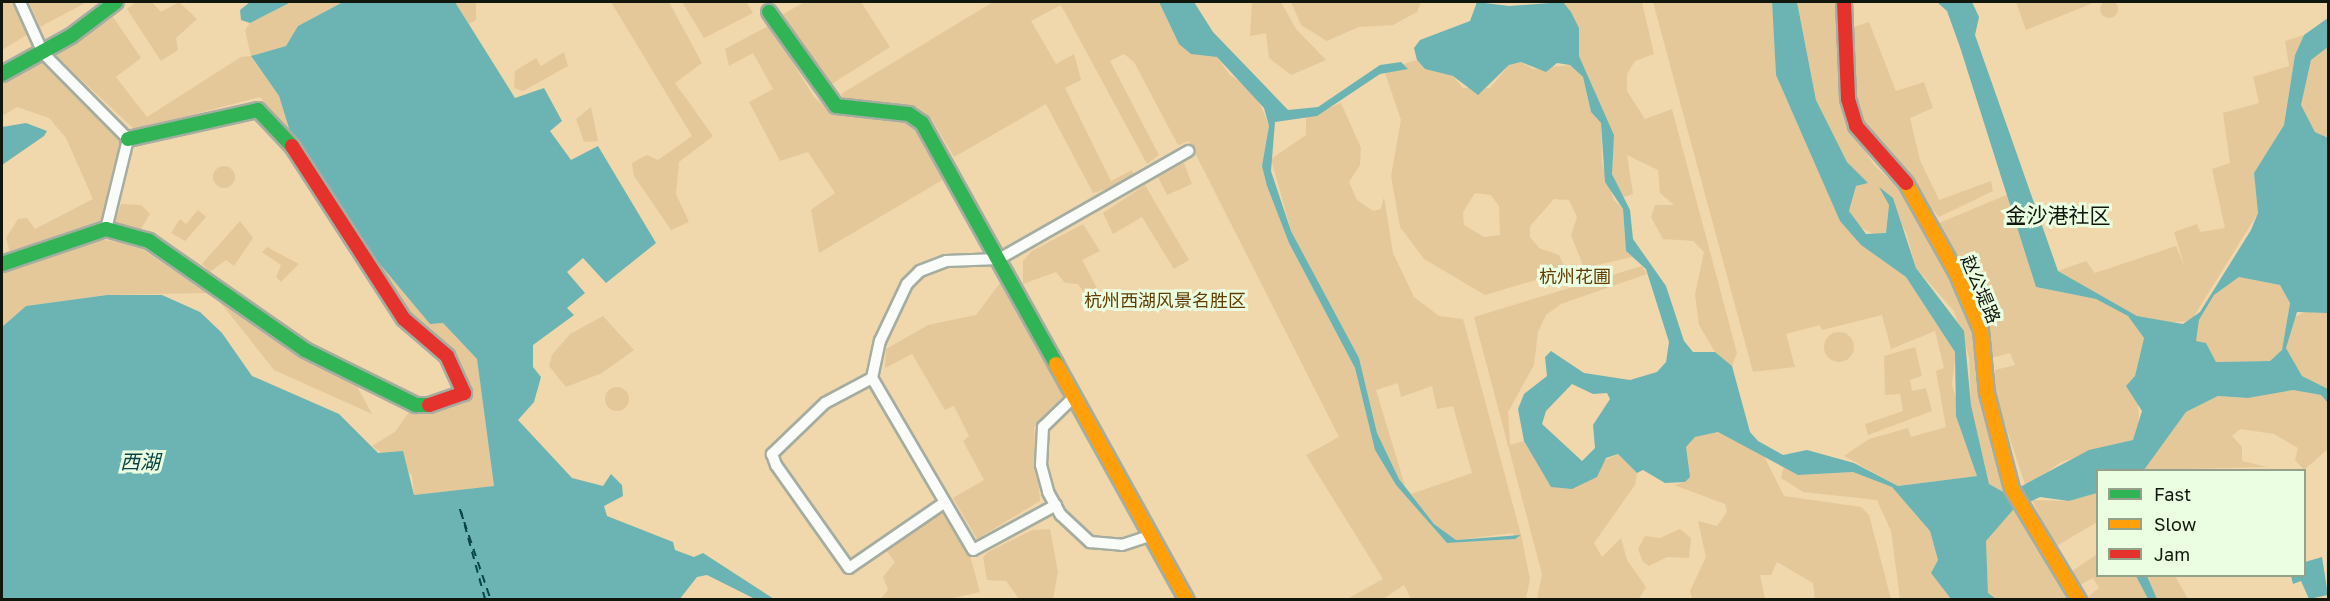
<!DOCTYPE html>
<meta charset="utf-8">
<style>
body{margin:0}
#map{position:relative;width:2330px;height:601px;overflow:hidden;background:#e0eada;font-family:"Golos Text","Noto Sans SC",sans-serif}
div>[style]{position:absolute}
.green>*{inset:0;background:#f0d7ac}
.forest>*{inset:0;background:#e5c89a}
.round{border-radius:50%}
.water>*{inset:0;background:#6cb4b3}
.ferry>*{height:1.5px;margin-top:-0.75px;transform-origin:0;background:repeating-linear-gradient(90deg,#074547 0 8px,transparent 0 14px)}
.roads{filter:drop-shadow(2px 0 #a5ada0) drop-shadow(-2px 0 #a5ada0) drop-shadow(0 2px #a5ada0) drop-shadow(0 -2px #a5ada0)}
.street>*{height:10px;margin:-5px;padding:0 5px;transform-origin:5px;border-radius:5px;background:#fafcf9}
.fast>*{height:14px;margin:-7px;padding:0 7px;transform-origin:7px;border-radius:7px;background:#30b455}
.slow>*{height:14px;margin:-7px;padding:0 7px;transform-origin:7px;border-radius:7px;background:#ff9f0a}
.jam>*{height:14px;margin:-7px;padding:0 7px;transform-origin:7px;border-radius:7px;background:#e5322d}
span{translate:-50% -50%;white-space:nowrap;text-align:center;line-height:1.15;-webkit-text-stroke:6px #ebfee1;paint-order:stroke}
.park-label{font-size:18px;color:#633c00}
.street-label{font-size:18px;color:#11170d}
.water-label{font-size:20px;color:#074547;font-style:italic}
.quarter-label{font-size:21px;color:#11170d}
.frame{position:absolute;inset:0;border:3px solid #11170d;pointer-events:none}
.legend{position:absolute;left:2096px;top:469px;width:210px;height:108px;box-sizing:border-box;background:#ebfee1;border:2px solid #94a28c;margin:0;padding:8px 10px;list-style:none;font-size:18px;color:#11170d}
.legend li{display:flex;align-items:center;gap:12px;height:30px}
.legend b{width:30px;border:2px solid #94a28c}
</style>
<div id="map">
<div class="green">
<div style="clip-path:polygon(evenodd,2px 2px,2328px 2px,2328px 599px,2px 599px,2px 2px,2098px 470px,2304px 470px,2304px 576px,2098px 576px,2098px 470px)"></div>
</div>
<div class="forest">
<div class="round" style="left:2100px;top:0;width:18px;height:18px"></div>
<div style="clip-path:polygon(2px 2px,13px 2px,28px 34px,2px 50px)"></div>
<div style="clip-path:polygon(29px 2px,87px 2px,40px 27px)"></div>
<div style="clip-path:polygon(136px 2px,152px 2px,161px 12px,179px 2px,197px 19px,176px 38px,178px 50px,161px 61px,127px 9px)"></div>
<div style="clip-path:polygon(291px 2px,343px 2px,298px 26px,286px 46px,251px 57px,279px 96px,292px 138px,260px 97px,135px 130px,55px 55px,113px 17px,141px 58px,116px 77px,147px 117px,241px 57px,251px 56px,245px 30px,250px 23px)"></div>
<div style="clip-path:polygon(455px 2px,476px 2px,476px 20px,469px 24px)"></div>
<div style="clip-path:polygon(611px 2px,669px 2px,702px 63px,675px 83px,713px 136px,679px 162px,676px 194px,689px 222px,671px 230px,634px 176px,632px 163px,647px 155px,658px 160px,692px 136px)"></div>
<div style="clip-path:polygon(682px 2px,746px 2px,753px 13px,704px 38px)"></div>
<div style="clip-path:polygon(805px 2px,861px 2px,890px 47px,827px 87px,783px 14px)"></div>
<div style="clip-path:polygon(993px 2px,1159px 2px,1179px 44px,1217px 57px,1230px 75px,1254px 91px,1269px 125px,1267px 186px,1289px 243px,1355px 368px,1375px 450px,1396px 485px,1447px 543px,1515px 539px,1513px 533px,1456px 540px,1434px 524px,1411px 494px,1472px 473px,1453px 406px,1437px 409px,1432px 386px,1401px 397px,1398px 383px,1376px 390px,1405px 486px,1399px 479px,1377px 433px,1359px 358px,1291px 231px,1271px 159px,1306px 135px,1306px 118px,1341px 103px,1361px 148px,1360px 165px,1349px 182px,1357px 200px,1373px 211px,1381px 209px,1384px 197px,1393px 253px,1414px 297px,1439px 316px,1463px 319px,1521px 535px,1530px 579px,1526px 599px,1411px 599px,1404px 585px,1383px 599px,1347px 599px,1383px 579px,1306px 455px,1339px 437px,1189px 141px,1178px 145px,1134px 62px,1124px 54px,1110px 61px,1159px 155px,1147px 164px,1061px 5px,1031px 21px,1056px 64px,1074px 54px,1081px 80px,1065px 88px,1111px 181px,1132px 170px,1134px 176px,1107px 189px,1093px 193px,1046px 104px,954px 157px,931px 118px,917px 107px,847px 102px,841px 94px)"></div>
<div style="clip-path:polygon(1252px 2px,1281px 2px,1296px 29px,1326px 60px,1291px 75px,1269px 58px,1266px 33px,1250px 36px)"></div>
<div style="clip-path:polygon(1291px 2px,1421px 2px,1417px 12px,1393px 25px,1359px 27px,1327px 41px,1301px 25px)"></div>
<div style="clip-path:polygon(1563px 2px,1642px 2px,1654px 54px,1635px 61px,1627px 74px,1627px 91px,1645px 119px,1672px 109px,1737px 353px,1732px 366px,1715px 352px,1699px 325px,1695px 295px,1704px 252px,1693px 241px,1663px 239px,1651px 217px,1655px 205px,1674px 205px,1660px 193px,1658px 170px,1627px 155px,1633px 194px,1624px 197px,1616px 188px,1610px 162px,1614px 135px,1579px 56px,1579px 28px)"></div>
<div style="clip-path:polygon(1653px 2px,1772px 2px,1776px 75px,1816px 163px,1861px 245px,1906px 277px,1956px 353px,1952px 384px,1977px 476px,1898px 486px,1844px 456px,1869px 439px,1908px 428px,1911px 437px,1946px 427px,1936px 371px,1944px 368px,1935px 331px,1891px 349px,1882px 315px,1822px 330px,1820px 325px,1786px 334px,1795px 367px,1753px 372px)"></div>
<div style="clip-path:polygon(1797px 2px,1837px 2px,1850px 127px,1874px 165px,1911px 199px,1961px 299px,1974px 331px,2007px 494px,1989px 484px,1971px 405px,1969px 357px,1954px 311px,1916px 268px,1906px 232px,1889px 205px,1886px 233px,1876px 235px,1857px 226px,1849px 211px,1856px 186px,1867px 183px,1847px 162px,1816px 100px)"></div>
<div style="clip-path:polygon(2016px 2px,2093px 2px,2093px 3px,2026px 30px)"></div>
<div style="clip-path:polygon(1869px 22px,1896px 91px,1924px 82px,1933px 108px,1910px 118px,1920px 160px,1939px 200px,1991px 181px,1993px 191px,1939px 217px,1887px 159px,1857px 110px,1853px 87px,1851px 28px)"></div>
<div style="clip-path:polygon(770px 25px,814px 97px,834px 115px,913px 122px,944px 179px,819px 253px,811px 210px,835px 193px,808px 152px,780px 161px,749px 102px,773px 89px,753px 53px,729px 66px,725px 49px)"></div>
<div style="clip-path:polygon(2304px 35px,2295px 55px,2284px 125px,2254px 173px,2258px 213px,2191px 321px,2159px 323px,2137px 316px,2058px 271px,2086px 261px,2095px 273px,2176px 246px,2185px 268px,2174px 232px,2197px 224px,2200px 232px,2225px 228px,2212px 169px,2230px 163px,2223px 113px,2259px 103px,2253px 77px,2289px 66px,2285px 41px)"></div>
<div style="clip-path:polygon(2328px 47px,2328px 138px,2326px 138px,2315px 132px,2301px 105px,2311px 60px)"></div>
<div style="clip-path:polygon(564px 52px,568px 66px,523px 91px,514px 88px,515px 71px,536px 58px,541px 66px)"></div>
<div style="clip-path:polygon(evenodd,1417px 60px,1425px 69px,1453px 76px,1463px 88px,1490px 88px,1509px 65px,1521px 62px,1533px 69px,1570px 65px,1583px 77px,1591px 112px,1601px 123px,1602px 163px,1614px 200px,1623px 209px,1626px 251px,1632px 257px,1584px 268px,1571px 235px,1577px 217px,1569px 200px,1554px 199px,1530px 226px,1530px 237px,1539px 248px,1559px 255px,1566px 271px,1485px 295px,1424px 259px,1400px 227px,1391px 176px,1401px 120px,1384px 70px,1417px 60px,1475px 193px,1491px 195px,1499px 206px,1500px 235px,1484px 237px,1464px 225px,1463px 212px,1475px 193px)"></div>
<div style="clip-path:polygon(41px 63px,122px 139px,102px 223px,11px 256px,6px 238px,18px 219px,27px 218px,35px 229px,93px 199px,66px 138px,49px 118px,17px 107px,2px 116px,2px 82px)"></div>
<div style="clip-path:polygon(591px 107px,598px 141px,584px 142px,576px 119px)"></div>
<div style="clip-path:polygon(1184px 163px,1192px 184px,1167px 195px,1158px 177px)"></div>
<div class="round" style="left:213px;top:166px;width:22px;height:22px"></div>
<div style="clip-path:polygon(1145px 185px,1189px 260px,1174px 269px,1142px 217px,1113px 234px,1103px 213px)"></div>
<div style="clip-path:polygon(2009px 194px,2036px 287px,2096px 299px,2128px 316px,2144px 338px,2135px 376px,2140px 429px,2133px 440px,2061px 462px,2026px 487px,1993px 388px,1995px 370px,2015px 365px,2010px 353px,1991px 358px,1939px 223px)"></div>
<div style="clip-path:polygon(121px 204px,141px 205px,150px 214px,138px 234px,114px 224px)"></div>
<div style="clip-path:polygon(198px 210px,206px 217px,185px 241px,171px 233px,180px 219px,186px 224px)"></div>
<div style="clip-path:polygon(240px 221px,253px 238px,234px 266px,226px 260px,210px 272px,202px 264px)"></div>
<div style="clip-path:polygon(1083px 224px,1100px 251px,1082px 260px,1105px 303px,1091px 302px,1078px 284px,1065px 283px,1056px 272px,1023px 284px,1023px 261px,1032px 251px)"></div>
<div style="clip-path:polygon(92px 238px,136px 245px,207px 293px,107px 295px,26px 306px,2px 327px,3px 271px)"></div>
<div style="clip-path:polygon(267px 247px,299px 264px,281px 282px,276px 277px,281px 265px,262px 252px)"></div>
<div style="clip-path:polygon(378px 262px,430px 324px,443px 323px,477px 359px,494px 486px,414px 495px,412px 475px,372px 446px,395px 432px,409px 412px,434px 412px,470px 398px,463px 370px,442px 343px,410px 316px)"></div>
<div style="clip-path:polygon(1642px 266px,1647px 274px,1561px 304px,1546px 315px,1538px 332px,1534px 365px,1508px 412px,1510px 445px,1524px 441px,1551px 486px,1618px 454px,1637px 473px,1635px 485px,1594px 543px,1602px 557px,1621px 538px,1627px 560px,1646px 587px,1639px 599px,1537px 599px,1542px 574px,1474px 317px)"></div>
<div style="clip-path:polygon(2239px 277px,2280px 285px,2290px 303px,2282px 350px,2270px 361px,2216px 362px,2206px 343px,2195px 341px,2199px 320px,2214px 295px)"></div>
<div style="clip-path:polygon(1003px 279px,1065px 394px,1034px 428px,1040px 501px,977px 539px,953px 498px,984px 480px,963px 441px,969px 436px,954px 406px,945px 410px,912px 354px,885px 368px,886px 349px,928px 325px,976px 315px)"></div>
<div style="clip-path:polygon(227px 301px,304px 359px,353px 379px,372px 414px,274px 370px,220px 302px)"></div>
<div style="clip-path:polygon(2311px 309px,2328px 313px,2328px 389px,2302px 376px,2286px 348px,2291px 319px)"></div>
<div style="clip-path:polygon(603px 316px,634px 350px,602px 373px,566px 387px,549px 366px,552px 355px,570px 334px)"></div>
<div class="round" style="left:1824px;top:332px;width:30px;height:30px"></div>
<div style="clip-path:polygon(1915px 347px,1922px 376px,1910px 380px,1912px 391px,1926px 388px,1932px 411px,1868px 435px,1865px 424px,1903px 411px,1900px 394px,1885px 395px,1884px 356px)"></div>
<div class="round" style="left:605px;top:387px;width:24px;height:24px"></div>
<div style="clip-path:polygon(2293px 390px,2321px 395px,2328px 403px,2328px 449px,2304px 470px,2295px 460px,2298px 448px,2274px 434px,2240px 429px,2232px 436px,2242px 447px,2242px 461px,2267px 467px,2144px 470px,2186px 412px,2218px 396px,2248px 398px)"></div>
<div style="clip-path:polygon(1718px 432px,1763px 454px,1784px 496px,1861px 507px,1869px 515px,1891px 599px,1815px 599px,1813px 583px,1777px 562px,1771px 575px,1760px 575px,1765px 599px,1692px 599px,1690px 591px,1706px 557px,1698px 521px,1717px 526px,1727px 512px,1725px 504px,1674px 485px,1685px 482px,1686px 447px,1695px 437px)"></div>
<div style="clip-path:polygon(1784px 466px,1798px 475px,1853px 472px,1892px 487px,1930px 531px,1938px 560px,1931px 573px,1951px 599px,1900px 599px,1891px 531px,1877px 500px,1803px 492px,1781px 478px)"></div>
<div style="clip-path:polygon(2097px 493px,2097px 522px,2055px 547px,2032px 500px,2069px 501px)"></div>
<div style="clip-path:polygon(945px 510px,968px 548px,980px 592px,949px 599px,880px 600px,888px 590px,883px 577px,895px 562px,885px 549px)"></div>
<div style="clip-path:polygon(2013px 510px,2056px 569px,2074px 599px,1996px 599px,1988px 594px,1986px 541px)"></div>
<div style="clip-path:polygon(1050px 529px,1058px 572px,1053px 599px,1019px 599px,1006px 581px,987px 580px,983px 557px,988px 552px,1032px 530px)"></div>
<div style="clip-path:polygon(1680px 529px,1691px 538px,1689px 558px,1667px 557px,1649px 566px,1643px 562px,1638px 549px,1645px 536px,1660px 538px)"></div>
<div style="clip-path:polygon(2097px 554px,2098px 576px,2136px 576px,2148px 599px,2085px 599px,2099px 588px,2093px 578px,2078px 586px,2071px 572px)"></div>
<div style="clip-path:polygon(2147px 576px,2175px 576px,2188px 599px,2157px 599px)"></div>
</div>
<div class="water">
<div style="clip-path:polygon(250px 2px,291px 2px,250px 23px,241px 20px,240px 10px)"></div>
<div style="clip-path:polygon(343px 2px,455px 2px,515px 98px,544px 88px,562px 121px,550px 131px,571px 160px,598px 146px,656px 243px,606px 283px,583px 258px,567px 272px,585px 293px,567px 308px,574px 315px,533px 345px,533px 367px,541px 377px,534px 402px,518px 420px,572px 478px,603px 486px,611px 474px,622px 485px,623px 496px,604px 506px,607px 516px,673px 542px,675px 550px,694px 557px,703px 553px,774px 599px,755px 599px,707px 575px,697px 577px,679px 600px,2px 600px,2px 327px,26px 306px,107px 295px,162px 295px,200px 312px,222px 333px,252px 376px,339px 414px,378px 453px,403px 451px,414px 495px,494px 486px,477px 359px,443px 323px,430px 324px,378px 262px,292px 138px,279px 96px,251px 56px,286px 46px,298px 26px)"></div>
<div style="clip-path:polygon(1159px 2px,1194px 2px,1213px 32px,1288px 110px,1318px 107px,1380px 65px,1401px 62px,1408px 69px,1380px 74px,1317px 116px,1275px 122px,1271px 171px,1291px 231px,1359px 358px,1377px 433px,1399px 479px,1434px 524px,1456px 540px,1521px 535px,1515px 539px,1447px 543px,1396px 485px,1375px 450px,1355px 368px,1289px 243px,1267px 186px,1262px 166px,1269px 126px,1264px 108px,1217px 57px,1191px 54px,1179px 44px)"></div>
<div style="clip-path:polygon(evenodd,1477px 2px,1509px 6px,1563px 2px,1571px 12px,1579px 28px,1579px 56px,1614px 135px,1612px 174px,1630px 210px,1633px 239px,1666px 286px,1684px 341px,1693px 352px,1715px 352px,1732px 366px,1750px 432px,1758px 441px,1783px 455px,1807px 450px,1854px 463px,1898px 486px,1977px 476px,1956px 416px,1955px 352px,1906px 277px,1861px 245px,1840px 221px,1776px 75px,1772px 2px,1797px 2px,1816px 100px,1847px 162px,1868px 183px,1856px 186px,1849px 211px,1866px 234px,1886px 233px,1889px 205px,1879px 187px,1893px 198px,1916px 268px,1964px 331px,1971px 405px,1989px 484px,2007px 494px,2089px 450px,2133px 440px,2142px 411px,2126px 386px,2135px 376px,2144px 338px,2128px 316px,2096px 299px,2036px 287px,1960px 47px,1947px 11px,1937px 2px,1972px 2px,1979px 17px,1975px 35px,2058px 271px,2137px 316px,2183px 324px,2200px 312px,2251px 230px,2258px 213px,2254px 173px,2284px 125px,2295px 55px,2304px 35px,2328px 18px,2328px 47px,2311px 60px,2301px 105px,2315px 132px,2328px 138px,2328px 313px,2297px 312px,2286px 348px,2302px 376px,2328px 389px,2328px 403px,2321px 395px,2293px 390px,2248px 398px,2218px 396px,2186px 412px,2144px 470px,2098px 470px,2097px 493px,2069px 501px,2040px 497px,2013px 510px,1986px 541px,1988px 593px,1996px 599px,1951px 599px,1931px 573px,1938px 560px,1930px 531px,1892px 487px,1853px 472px,1798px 475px,1718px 432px,1695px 437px,1686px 447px,1690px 477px,1685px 482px,1665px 483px,1643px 470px,1637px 473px,1618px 454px,1606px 458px,1597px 477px,1572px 489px,1551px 487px,1524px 441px,1518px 409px,1524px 394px,1547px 376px,1545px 357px,1551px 351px,1584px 373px,1630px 380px,1657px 372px,1666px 362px,1669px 342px,1646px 269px,1626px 251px,1623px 209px,1605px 182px,1601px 123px,1591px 112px,1583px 77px,1570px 65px,1557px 63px,1546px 72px,1521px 62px,1509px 65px,1478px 95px,1453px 76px,1425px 69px,1417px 60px,1414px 48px,1420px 40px,1470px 21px,1477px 2px,2239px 277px,2280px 285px,2290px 303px,2282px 350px,2270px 361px,2216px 362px,2206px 343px,2196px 341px,2199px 320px,2214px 295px,2239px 277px,1477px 2px,1572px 384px,1593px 394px,1607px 393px,1610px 399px,1593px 425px,1595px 448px,1582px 461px,1542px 424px,1546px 411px,1572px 384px)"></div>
<div style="clip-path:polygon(26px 123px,47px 131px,44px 136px,2px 165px,2px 127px)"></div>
<div style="clip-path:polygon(2322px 557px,2328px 595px,2309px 599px,2301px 581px,2293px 584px,2291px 576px,2304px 576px,2305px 562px)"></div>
<div style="clip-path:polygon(2136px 576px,2147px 576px,2157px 599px,2148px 599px)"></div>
</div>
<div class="ferry">
<div style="left:485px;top:600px;width:94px;rotate:-105.4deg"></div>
<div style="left:460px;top:509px;width:96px;rotate:71.2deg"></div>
</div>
<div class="roads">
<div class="street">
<div style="left:20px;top:2px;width:56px;rotate:65.7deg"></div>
<div style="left:43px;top:53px;width:121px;rotate:45.3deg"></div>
<div style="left:128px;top:139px;width:93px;rotate:103.7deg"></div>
<div style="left:872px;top:378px;width:53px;rotate:152deg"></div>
<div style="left:825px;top:403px;width:74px;rotate:136.1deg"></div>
<div style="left:772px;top:454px;width:12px;rotate:70deg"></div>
<div style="left:776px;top:465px;width:126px;rotate:54.7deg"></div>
<div style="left:849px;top:568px;width:116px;rotate:-34.5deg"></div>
<div style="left:1074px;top:397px;width:43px;rotate:135.9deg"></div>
<div style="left:1043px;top:427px;width:38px;rotate:93deg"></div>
<div style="left:1041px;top:465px;width:28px;rotate:75deg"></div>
<div style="left:1048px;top:492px;width:26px;rotate:61deg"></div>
<div style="left:1061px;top:515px;width:40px;rotate:43deg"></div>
<div style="left:1090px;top:542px;width:32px;rotate:5deg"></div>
<div style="left:1122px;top:545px;width:28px;rotate:-18deg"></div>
<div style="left:1056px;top:505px;width:94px;rotate:151.5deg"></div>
<div style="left:973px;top:550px;width:199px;rotate:-120.4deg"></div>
<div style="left:872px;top:378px;width:38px;rotate:-78deg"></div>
<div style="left:880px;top:341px;width:63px;rotate:-64.7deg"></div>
<div style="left:907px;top:284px;width:18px;rotate:-45deg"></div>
<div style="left:920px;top:271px;width:28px;rotate:-21deg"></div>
<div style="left:946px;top:261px;width:53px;rotate:-2.2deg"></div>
<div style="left:999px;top:259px;width:218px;rotate:-29.7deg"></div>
</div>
<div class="fast">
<div style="left:769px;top:12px;width:115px;rotate:54.5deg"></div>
<div style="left:836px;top:106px;width:73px;rotate:6.3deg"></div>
<div style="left:909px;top:114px;width:16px;rotate:35deg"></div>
<div style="left:922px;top:123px;width:276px;rotate:60.9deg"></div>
<div style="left:2px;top:74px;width:79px;rotate:-28.8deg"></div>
<div style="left:71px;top:36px;width:56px;rotate:-37.1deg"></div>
<div style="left:128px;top:139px;width:133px;rotate:-12.6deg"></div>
<div style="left:258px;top:110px;width:50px;rotate:46.6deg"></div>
<div style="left:2px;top:264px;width:110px;rotate:-18.6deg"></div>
<div style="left:106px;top:229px;width:45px;rotate:15.6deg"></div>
<div style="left:149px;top:241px;width:190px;rotate:34.9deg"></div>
<div style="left:305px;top:350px;width:124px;rotate:26.4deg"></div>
<div style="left:416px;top:405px;width:13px"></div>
</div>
<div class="slow">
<div style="left:1906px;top:183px;width:102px;rotate:60.7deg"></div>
<div style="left:1956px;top:272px;width:63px;rotate:66.7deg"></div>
<div style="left:1981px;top:330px;width:63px;rotate:84.6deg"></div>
<div style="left:1987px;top:393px;width:99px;rotate:75.4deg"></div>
<div style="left:2012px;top:489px;width:130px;rotate:58.9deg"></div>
<div style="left:1056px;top:364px;width:270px;rotate:61deg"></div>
</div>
<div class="jam">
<div style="left:1844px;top:2px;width:97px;rotate:87.6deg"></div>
<div style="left:1848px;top:99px;width:28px;rotate:73deg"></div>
<div style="left:1856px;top:126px;width:76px;rotate:48.7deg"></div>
<div style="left:292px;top:146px;width:206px;rotate:57.1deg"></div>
<div style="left:404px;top:319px;width:57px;rotate:40.7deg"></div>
<div style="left:447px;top:356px;width:41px;rotate:65.3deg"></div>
<div style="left:464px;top:393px;width:37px;rotate:161deg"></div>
</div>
</div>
<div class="park-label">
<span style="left:1575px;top:276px">杭州花圃</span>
<span style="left:1165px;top:300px">杭州西湖风景名胜区</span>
</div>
<div class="street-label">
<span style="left:1981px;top:289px;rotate:67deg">赵公堤路</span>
</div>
<div class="water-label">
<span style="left:140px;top:461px">西湖</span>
</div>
<div class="quarter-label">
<span style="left:2058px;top:215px">金沙港社区</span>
</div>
<div class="frame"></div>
<ul class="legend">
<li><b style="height:8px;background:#30b455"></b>Fast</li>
<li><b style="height:8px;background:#ff9f0a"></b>Slow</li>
<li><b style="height:8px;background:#e5322d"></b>Jam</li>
</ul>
</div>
